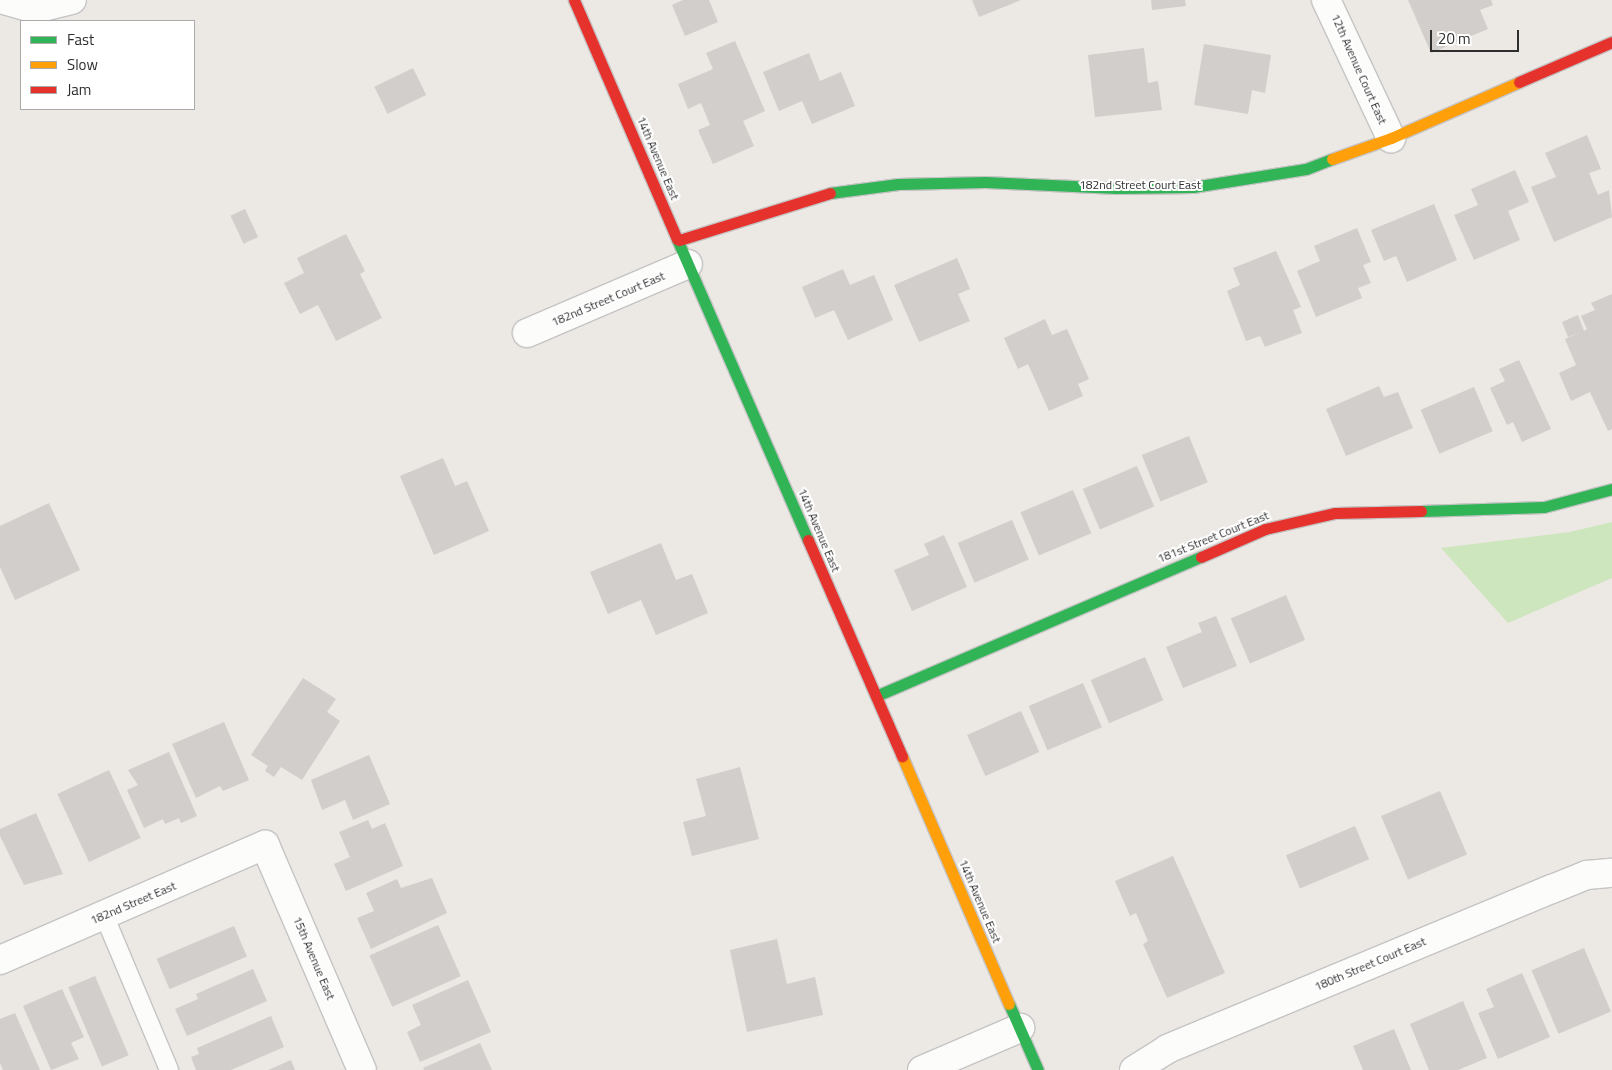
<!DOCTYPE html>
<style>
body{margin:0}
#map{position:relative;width:1612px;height:1070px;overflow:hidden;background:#ece8e4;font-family:"Titillium Web",sans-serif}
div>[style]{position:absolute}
.green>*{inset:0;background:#cee6be}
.building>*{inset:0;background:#d1cecb;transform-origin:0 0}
.roads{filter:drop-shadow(1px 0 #c5c4c5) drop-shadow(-1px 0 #c5c4c5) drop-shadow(0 1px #c5c4c5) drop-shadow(0 -1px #c5c4c5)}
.lane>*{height:18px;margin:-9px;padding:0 9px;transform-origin:9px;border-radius:9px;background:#fcfcfb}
.street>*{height:28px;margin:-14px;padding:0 14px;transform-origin:14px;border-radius:14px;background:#fcfcfb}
.fast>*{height:11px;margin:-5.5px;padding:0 5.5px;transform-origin:5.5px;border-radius:5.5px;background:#30b455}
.slow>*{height:11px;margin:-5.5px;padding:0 5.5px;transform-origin:5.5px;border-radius:5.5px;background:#ff9f0a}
.jam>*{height:11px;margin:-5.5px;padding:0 5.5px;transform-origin:5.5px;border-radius:5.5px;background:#e5322d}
span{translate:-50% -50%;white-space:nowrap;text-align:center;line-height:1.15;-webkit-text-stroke:4px #fff;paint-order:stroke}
.street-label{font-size:12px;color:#2e2e2e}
.legend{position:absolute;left:20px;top:20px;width:175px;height:90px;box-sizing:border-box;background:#fff;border:1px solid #ababab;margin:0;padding:6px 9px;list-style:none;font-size:15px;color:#2e2e2e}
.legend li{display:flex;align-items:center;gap:10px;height:25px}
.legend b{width:25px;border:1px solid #ababab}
.scale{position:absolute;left:1430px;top:30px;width:89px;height:22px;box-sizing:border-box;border:2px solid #2e2e2e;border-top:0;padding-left:6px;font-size:15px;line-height:18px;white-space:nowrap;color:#2e2e2e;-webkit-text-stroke:4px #fff;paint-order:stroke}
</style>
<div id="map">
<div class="green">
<div style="clip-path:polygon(1612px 522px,1612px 578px,1508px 623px,1441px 548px,1570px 532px)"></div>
</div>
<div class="building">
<div style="clip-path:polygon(683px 0,709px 0,718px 22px,685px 36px,672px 5px)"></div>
<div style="clip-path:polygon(972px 0,1021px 0,979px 17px)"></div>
<div style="clip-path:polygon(1151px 0,1185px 0,1186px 6px,1152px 10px)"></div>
<div style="clip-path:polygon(1408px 0,1491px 0,1493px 5px,1480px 10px,1488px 29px,1431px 53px)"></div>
<div style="clip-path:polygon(735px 41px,765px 111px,743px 121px,754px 146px,713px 164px,698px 130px,710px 125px,701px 103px,688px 109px,678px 84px,713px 69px,706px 53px)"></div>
<div style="clip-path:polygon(1204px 44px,1271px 55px,1265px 93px,1252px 90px,1248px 114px,1194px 105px)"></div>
<div style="clip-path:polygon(1144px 48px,1148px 83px,1158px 81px,1162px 110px,1095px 117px,1088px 55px)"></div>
<div style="clip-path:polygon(809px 53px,820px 81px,841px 72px,855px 106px,812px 124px,802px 101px,779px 111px,763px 72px)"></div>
<div style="left:413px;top:68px;width:30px;height:43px;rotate:64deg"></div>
<div style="clip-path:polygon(1587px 135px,1601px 169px,1589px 173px,1598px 195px,1609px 190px,1612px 217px,1554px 242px,1531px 187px,1556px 177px,1545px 153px)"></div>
<div style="clip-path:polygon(1515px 170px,1529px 202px,1508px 211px,1520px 240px,1474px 260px,1454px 215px,1478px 205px,1471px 189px)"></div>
<div style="clip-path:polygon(1434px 204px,1457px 260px,1407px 282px,1396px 256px,1384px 261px,1371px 230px)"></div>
<div style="left:245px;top:209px;width:31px;height:16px;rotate:65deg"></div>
<div style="clip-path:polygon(1357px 228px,1371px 262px,1363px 265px,1371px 283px,1358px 288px,1362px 298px,1316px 317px,1297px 271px,1320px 261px,1314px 246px)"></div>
<div style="clip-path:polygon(346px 234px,365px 271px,360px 274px,382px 318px,336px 341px,318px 305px,300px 314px,284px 283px,304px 273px,297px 258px)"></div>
<div style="clip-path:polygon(1276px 251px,1301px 307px,1293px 310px,1302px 333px,1265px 347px,1260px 336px,1246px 341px,1227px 291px,1240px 285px,1233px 268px)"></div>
<div style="clip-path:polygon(957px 258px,970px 289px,958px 294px,970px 321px,919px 342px,894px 285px)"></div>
<div style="clip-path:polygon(843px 269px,850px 285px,874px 275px,893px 320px,848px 340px,834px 310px,815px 318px,802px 287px)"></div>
<div style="clip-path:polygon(1612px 294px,1612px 429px,1608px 431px,1590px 392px,1571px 401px,1559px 373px,1576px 365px,1565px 339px,1581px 332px,1568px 337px,1562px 322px,1578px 315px,1584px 331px,1587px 329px,1581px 316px,1595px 310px,1591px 303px)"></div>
<div style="clip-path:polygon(1045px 319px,1052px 335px,1067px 329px,1089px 379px,1078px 384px,1083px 396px,1049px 411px,1028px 364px,1018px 369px,1004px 338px)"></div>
<div style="clip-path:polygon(1519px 360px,1551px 429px,1522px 442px,1513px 422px,1507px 425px,1490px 388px,1505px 381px,1499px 369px)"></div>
<div style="clip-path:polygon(1379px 386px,1384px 397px,1398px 392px,1413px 428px,1346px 456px,1326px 409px)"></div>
<div style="left:1474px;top:387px;width:48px;height:58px;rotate:67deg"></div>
<div style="left:1189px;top:436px;width:50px;height:51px;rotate:68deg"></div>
<div style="clip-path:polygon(443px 458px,455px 486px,467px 481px,489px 531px,434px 555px,400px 476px)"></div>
<div style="left:1137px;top:466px;width:44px;height:59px;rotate:67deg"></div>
<div style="left:1073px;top:490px;width:47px;height:57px;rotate:67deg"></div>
<div style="clip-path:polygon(49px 503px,80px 570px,15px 600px,0 567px,0 526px)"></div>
<div style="left:1012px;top:520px;width:43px;height:59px;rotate:67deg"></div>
<div style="clip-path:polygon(944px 535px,967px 587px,912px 611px,894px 570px,929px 555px,924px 544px)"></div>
<div style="clip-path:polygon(661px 543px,676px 580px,692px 574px,708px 613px,656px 635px,641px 600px,608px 614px,590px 572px)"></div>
<div style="left:1286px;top:595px;width:49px;height:60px;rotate:67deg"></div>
<div style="clip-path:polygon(1216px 616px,1237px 666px,1183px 688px,1166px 647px,1202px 632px,1198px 623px)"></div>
<div style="left:1145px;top:657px;width:47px;height:59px;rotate:67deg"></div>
<div style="clip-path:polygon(303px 678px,336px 699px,327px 712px,340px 721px,302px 780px,281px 767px,274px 777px,265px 771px,268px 766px,251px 755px)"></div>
<div style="left:1083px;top:683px;width:48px;height:59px;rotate:67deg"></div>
<div style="left:1021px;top:711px;width:45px;height:59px;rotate:66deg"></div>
<div style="clip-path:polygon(224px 722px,249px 780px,223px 791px,220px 786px,196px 798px,172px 744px)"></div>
<div style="clip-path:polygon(169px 752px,197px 816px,181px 823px,179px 818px,165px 824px,163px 819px,144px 828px,127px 790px,138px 785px,128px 770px)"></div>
<div style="clip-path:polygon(369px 755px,390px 804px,353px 820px,345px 800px,322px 810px,311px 780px)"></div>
<div style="clip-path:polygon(740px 767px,759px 839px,692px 856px,683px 822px,706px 816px,696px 779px)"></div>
<div style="left:109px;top:770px;width:75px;height:57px;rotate:65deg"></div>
<div style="left:1440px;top:791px;width:69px;height:64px;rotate:67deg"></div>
<div style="clip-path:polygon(36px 813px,63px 874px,24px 885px,0 836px,0 829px)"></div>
<div style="clip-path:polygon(368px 820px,372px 829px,385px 823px,403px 866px,346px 891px,334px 864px,350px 857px,339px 832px)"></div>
<div style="left:1355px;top:826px;width:36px;height:75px;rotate:67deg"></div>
<div style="clip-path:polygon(1173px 856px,1225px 973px,1167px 998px,1143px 944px,1148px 941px,1136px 913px,1130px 916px,1115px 881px)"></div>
<div style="clip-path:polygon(432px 878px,447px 913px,371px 949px,357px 918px,374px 911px,366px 893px,397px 879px,401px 888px)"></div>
<div style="left:438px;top:925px;width:56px;height:75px;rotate:66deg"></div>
<div style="left:234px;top:926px;width:33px;height:84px;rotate:67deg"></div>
<div style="clip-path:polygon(777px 939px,787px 984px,815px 977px,823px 1015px,747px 1032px,730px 950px)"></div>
<div style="left:1584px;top:948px;width:69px;height:57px;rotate:67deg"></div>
<div style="clip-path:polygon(253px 969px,267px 1001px,187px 1036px,175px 1009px,198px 999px,196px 994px)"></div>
<div style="clip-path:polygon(1522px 973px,1550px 1037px,1498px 1059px,1478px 1013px,1494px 1007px,1486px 989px)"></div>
<div style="left:95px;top:976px;width:86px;height:29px;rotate:67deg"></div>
<div style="clip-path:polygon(468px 980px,491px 1032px,420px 1062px,407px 1032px,421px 1025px,412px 1005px)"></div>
<div style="clip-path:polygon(62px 989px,84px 1037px,71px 1043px,79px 1059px,51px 1070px,23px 1006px)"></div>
<div style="clip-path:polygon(1463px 1001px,1487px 1058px,1458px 1070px,1429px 1070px,1410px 1024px)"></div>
<div style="clip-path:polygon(15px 1013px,40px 1070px,3px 1070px,0 1063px,0 1019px)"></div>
<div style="clip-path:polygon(271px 1016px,284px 1047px,231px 1070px,196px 1070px,191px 1057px,199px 1054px,197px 1048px)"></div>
<div style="clip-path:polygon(1394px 1029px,1411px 1070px,1363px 1070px,1353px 1046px)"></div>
<div style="clip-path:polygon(480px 1043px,492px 1070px,424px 1070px,423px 1068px)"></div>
<div style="clip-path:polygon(291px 1060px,295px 1070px,268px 1070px)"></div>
</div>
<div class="roads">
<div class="lane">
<div style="left:104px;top:915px;width:168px;rotate:67.2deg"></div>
</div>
<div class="street">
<div style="left:4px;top:0;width:32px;rotate:16deg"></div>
<div style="left:35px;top:9px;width:38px;rotate:-14deg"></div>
<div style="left:1326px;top:0;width:153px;rotate:64.8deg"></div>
<div style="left:527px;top:333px;width:175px;rotate:-23.2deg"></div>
<div style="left:0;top:960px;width:289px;rotate:-23.5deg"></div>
<div style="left:265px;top:845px;width:245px;rotate:66.7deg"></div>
<div style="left:922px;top:1070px;width:107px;rotate:-23.2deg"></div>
<div style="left:1134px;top:1070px;width:39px;rotate:-32deg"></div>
<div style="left:1167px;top:1049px;width:417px;rotate:-22.6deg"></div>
<div style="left:1552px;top:889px;width:38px;rotate:-22deg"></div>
<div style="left:1587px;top:875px;width:25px;rotate:-5deg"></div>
</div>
<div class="fast">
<div style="left:830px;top:193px;width:69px;rotate:-7.5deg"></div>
<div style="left:898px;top:184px;width:87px;rotate:-1.3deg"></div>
<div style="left:985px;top:182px;width:132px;rotate:2.6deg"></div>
<div style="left:1117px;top:188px;width:76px;rotate:-0.8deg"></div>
<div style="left:1193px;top:187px;width:114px;rotate:-9.1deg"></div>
<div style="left:1306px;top:169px;width:28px;rotate:-21deg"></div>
<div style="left:677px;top:239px;width:328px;rotate:66.5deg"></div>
<div style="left:1421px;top:511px;width:123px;rotate:-1.9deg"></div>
<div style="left:1544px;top:507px;width:70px;rotate:-14.8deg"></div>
<div style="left:876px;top:696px;width:353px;rotate:-23.2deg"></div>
<div style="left:1009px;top:1004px;width:72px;rotate:66.3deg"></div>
</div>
<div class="slow">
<div style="left:1332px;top:159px;width:63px;rotate:-19.6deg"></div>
<div style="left:1391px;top:138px;width:140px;rotate:-23.6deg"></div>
<div style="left:902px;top:756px;width:270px;rotate:66.7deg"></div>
</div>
<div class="jam">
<div style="left:574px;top:0;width:260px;rotate:66.7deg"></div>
<div style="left:1519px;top:82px;width:101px;rotate:-23.3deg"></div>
<div style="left:679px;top:240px;width:158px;rotate:-17.3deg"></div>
<div style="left:808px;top:540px;width:236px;rotate:66.5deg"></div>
<div style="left:1201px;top:557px;width:70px;rotate:-23.6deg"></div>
<div style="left:1265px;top:529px;width:72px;rotate:-12.9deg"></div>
<div style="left:1335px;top:513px;width:86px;rotate:-1.3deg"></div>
</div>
</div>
<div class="street-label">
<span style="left:1359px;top:69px;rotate:66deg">12th Avenue Court East</span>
<span style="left:658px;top:158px;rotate:67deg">14th Avenue East</span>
<span style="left:1140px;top:185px">182nd Street Court East</span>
<span style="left:608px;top:299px;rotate:-23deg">182nd Street Court East</span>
<span style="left:819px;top:530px;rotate:67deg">14th Avenue East</span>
<span style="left:1213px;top:537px;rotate:-22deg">181st Street Court East</span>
<span style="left:980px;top:901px;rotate:67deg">14th Avenue East</span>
<span style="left:133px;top:903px;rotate:-23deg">182nd Street East</span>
<span style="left:314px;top:958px;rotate:67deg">15th Avenue East</span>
<span style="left:1370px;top:964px;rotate:-23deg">180th Street Court East</span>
</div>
<ul class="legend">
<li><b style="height:6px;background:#30b455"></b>Fast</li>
<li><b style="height:6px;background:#ff9f0a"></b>Slow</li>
<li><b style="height:6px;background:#e5322d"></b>Jam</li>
</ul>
<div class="scale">20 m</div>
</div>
